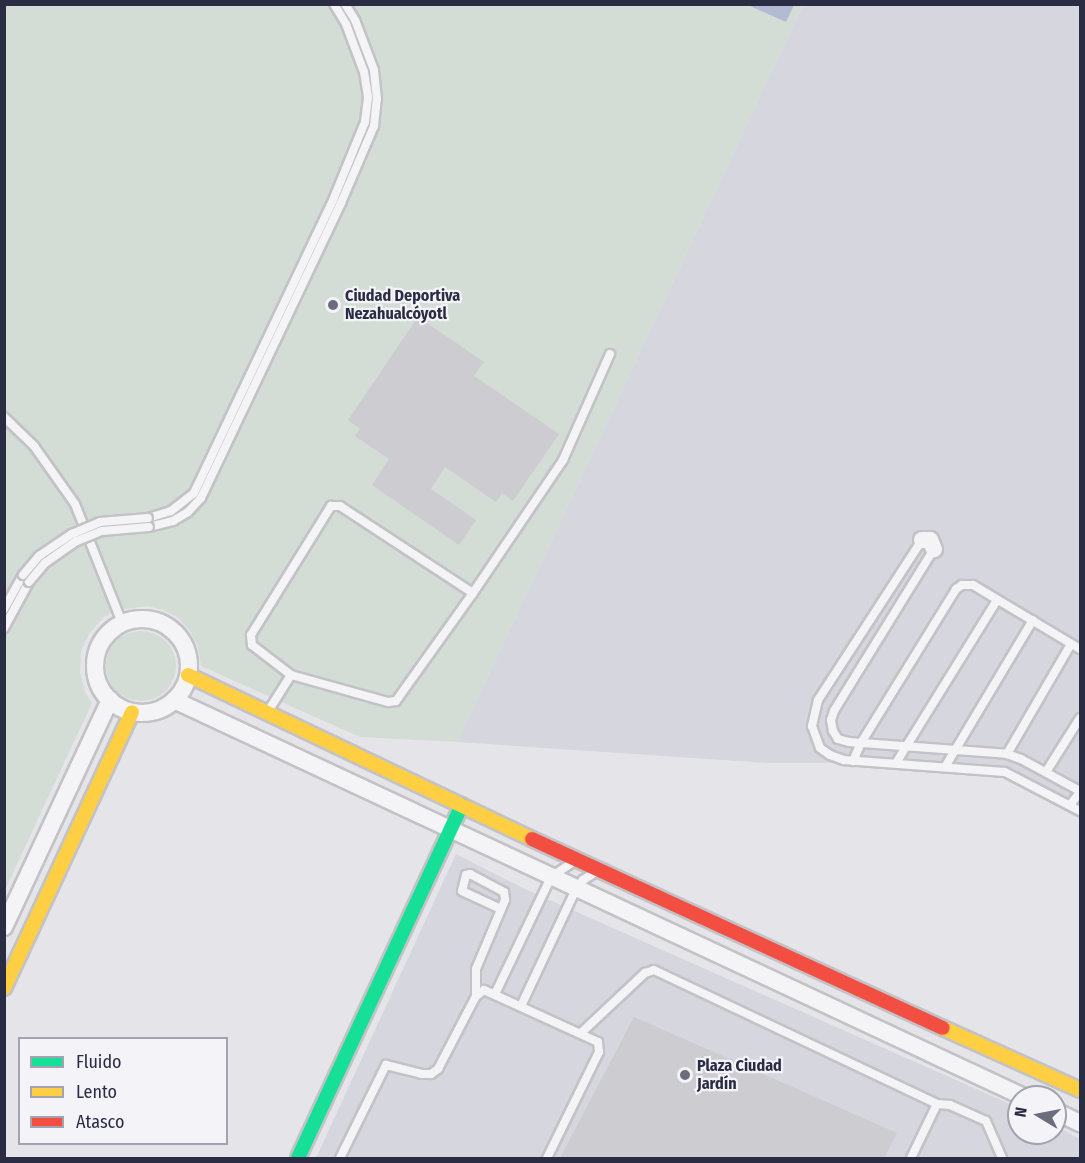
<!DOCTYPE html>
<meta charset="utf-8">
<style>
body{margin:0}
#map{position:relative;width:1085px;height:1163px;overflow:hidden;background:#e5e5e9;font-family:"Fira Sans Condensed",sans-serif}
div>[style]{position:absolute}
.built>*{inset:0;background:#d5d6de}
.green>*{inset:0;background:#d3dcd5}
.round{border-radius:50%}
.water>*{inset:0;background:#b3bad4}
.building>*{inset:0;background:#ccccd1}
.roads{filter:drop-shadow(2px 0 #c2c2c7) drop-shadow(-2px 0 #c2c2c7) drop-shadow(0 2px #c2c2c7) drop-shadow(0 -2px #c2c2c7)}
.lane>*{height:8px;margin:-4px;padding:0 4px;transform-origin:4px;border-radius:4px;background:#f4f4f6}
.street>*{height:16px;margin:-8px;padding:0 8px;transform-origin:8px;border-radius:8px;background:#f4f4f6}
.street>.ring{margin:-8px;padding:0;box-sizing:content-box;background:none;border:16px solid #f4f4f6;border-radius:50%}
.fast>*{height:14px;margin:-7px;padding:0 7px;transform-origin:7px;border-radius:7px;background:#16e098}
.slow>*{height:14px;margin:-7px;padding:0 7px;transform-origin:7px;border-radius:7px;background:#ffcf43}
.jam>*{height:14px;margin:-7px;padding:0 7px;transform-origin:7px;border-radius:7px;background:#f24e42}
.bridges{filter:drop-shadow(2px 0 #c2c2c7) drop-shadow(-2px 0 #c2c2c7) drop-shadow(0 2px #c2c2c7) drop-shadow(0 -2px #c2c2c7)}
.lane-bridge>*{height:8px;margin:-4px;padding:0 4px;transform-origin:4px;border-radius:4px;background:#f4f4f6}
.dots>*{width:16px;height:16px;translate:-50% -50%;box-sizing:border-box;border:3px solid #f3f3f8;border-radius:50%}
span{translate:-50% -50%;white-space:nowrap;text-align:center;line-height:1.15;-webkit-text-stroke:4.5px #f3f3f8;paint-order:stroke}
.poi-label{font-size:16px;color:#2a2c44;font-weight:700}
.left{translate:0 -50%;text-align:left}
.frame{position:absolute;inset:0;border:6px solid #2a2c44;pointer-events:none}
.legend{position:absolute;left:18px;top:1037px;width:210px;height:108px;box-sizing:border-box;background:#f3f3f8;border:2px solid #a3a3b0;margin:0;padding:8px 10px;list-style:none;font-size:18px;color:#2a2c44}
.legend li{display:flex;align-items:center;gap:12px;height:30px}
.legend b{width:30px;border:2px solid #a3a3b0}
.north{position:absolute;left:1007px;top:1085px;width:60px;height:60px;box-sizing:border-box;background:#f3f3f8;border:2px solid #a3a3b0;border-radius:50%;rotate:280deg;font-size:16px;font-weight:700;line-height:24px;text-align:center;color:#2a2c44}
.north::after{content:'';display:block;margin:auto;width:21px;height:27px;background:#6b6d7e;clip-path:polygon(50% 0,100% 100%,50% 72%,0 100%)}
</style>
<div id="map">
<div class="built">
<div style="clip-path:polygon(803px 5px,1080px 5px,1080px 819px,997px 775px,832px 763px,767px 763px,457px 742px)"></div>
<div style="clip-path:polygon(456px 854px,527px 890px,1001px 1100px,1019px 1108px,1019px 1133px,1055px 1133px,1055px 1126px,1080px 1139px,1080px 1158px,316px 1158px)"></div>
</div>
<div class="green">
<div style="clip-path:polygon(5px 5px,803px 5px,457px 742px,360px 737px,201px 666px,198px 647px,190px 631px,177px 617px,163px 610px,148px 606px,118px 610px,104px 617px,90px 632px,81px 651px,80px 672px,85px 692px,92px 703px,5px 890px)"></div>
<div class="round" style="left:106px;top:631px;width:70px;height:70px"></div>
</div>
<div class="water">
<div style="clip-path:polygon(748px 5px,794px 5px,786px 22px)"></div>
</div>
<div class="building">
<div style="clip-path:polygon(418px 317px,484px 362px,474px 376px,559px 434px,513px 501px,502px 493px,496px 502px,445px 467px,431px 489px,476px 520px,459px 545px,372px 485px,389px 459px,355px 436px,360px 429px,348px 420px)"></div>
<div style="clip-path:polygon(634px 1017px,897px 1133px,884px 1158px,560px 1158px)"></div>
</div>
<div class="roads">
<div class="lane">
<div style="left:4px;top:417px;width:42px;rotate:44deg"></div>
<div style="left:34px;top:446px;width:71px;rotate:54.7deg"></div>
<div style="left:75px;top:504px;width:128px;rotate:68.4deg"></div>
<div style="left:148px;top:518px;width:24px;rotate:-17deg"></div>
<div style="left:171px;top:511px;width:29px;rotate:-38deg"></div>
<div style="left:194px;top:493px;width:324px;rotate:-64.6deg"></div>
<div style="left:333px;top:200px;width:84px;rotate:-67.7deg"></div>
<div style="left:365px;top:122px;width:25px;rotate:-83deg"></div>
<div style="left:368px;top:97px;width:25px;rotate:-99deg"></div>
<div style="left:364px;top:72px;width:51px;rotate:-110.6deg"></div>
<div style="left:346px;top:24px;width:23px;rotate:-121deg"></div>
<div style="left:149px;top:527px;width:25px;rotate:-14deg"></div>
<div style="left:173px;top:521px;width:17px;rotate:-31deg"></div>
<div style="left:188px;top:512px;width:19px;rotate:-47deg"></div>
<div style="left:201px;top:498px;width:327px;rotate:-64.6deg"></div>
<div style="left:341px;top:203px;width:84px;rotate:-66.8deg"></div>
<div style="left:374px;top:126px;width:27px;rotate:-84deg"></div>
<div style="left:377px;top:99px;width:29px;rotate:-96deg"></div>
<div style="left:374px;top:70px;width:53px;rotate:-110.8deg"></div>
<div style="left:355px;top:20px;width:19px;rotate:-122deg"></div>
<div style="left:922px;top:540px;width:191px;rotate:123deg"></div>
<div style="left:818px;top:700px;width:27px;rotate:103deg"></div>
<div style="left:812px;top:726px;width:23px;rotate:70deg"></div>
<div style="left:820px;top:748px;width:12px;rotate:35deg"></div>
<div style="left:830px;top:755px;width:15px;rotate:20deg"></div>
<div style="left:844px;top:760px;width:161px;rotate:4.3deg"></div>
<div style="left:1005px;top:772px;width:85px;rotate:27.5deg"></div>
<div style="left:934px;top:549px;width:190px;rotate:121.7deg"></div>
<div style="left:834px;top:711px;width:9px;rotate:108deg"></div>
<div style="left:831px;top:720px;width:11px;rotate:80deg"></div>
<div style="left:833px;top:731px;width:9px;rotate:58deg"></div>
<div style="left:838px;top:739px;width:11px;rotate:15deg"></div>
<div style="left:849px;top:742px;width:158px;rotate:4.3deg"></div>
<div style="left:1007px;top:754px;width:15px;rotate:20deg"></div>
<div style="left:1021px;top:759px;width:67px;rotate:28.5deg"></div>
<div style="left:4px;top:609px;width:39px;rotate:-61deg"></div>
<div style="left:4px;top:628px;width:52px;rotate:-61.5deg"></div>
<div style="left:291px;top:675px;width:101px;rotate:15.6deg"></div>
<div style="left:388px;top:702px;width:8px;rotate:-7deg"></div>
<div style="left:396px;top:701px;width:133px;rotate:-54.5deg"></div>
<div style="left:267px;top:713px;width:45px;rotate:-57.7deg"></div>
<div style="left:291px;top:675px;width:49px;rotate:-142.4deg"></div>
<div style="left:252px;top:645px;width:10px;rotate:-96deg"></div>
<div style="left:251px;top:635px;width:152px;rotate:-58.2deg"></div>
<div style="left:331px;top:506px;width:9px"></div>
<div style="left:340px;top:506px;width:159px;rotate:33.2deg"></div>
<div style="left:473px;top:593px;width:161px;rotate:-55.9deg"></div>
<div style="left:563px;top:460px;width:116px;rotate:-66.1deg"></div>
<div style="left:1007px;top:754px;width:127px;rotate:-59.8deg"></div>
<div style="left:853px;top:761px;width:20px;rotate:-66deg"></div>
<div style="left:861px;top:743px;width:181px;rotate:-58.3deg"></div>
<div style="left:956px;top:589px;width:7px;rotate:-34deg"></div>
<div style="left:962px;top:585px;width:11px"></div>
<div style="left:973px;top:585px;width:125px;rotate:30.9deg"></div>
<div style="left:896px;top:763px;width:192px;rotate:-58.2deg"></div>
<div style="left:945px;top:767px;width:171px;rotate:-59.1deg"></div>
<div style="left:1046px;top:772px;width:64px;rotate:-57.8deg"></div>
<div style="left:1070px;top:805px;width:16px;rotate:-52deg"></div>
<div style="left:495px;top:994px;width:130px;rotate:-64.4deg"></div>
<div style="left:551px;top:877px;width:25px;rotate:-34deg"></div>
<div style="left:476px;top:996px;width:27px;rotate:-90deg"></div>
<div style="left:476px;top:969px;width:75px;rotate:-67.2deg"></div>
<div style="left:505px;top:900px;width:8px;rotate:-97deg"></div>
<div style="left:504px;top:892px;width:38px;rotate:-152deg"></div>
<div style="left:470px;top:874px;width:4px;rotate:166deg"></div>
<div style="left:466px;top:875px;width:16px;rotate:104deg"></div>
<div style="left:462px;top:891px;width:43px;rotate:24.8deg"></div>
<div style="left:521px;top:1006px;width:129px;rotate:-64.8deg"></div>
<div style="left:576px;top:889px;width:11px;rotate:-52deg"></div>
<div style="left:583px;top:880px;width:15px;rotate:-32deg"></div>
<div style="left:581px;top:1033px;width:88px;rotate:-43.2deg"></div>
<div style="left:645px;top:973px;width:9px;rotate:-18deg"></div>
<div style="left:654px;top:970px;width:313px;rotate:25.3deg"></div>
<div style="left:937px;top:1104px;width:13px;rotate:4deg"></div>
<div style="left:950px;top:1105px;width:39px;rotate:24deg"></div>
<div style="left:986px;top:1121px;width:40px;rotate:66.6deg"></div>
<div style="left:340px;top:1158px;width:104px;rotate:-63.7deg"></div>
<div style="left:386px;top:1065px;width:37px;rotate:14deg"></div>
<div style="left:422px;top:1074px;width:9px"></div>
<div style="left:431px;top:1074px;width:9px;rotate:-36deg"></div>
<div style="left:438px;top:1069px;width:82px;rotate:-62.5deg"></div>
<div style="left:476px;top:996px;width:10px;rotate:-37deg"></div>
<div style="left:484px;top:990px;width:125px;rotate:24.5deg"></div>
<div style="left:598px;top:1042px;width:10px;rotate:84deg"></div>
<div style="left:599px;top:1052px;width:118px;rotate:116.1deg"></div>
<div style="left:911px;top:1158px;width:60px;rotate:-64.3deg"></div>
</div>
<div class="street">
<div style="left:922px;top:540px;width:8px"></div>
<div style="left:930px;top:540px;width:10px;rotate:66deg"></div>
<div class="ring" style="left:95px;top:619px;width:78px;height:78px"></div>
<div style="left:174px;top:700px;width:938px;rotate:25.04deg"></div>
<div style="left:4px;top:927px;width:251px;rotate:-65deg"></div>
<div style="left:1055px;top:1111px;width:28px;rotate:26deg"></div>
</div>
<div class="fast">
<div style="left:298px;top:1158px;width:389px;rotate:-65.1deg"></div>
</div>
<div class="slow">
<div style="left:188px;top:675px;width:381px;rotate:25.5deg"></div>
<div style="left:4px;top:988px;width:304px;rotate:-65.1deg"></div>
<div style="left:943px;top:1028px;width:150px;rotate:24.3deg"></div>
</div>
<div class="jam">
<div style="left:532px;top:839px;width:452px;rotate:24.7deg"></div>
</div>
</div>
<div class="bridges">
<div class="lane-bridge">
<div style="left:23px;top:575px;width:25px;rotate:-50deg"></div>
<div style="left:39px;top:556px;width:40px;rotate:-34deg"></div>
<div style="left:72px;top:534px;width:30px;rotate:-23deg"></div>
<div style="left:100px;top:522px;width:48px;rotate:-4.8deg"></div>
<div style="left:29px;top:582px;width:25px;rotate:-50deg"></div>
<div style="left:45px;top:563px;width:39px;rotate:-35deg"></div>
<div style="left:77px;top:541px;width:27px;rotate:-22deg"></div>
<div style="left:102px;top:531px;width:47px;rotate:-4.9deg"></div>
</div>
</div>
<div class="dots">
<div style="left:333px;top:305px;background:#6b6d7e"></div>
<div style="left:685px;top:1075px;background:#6b6d7e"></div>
</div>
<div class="poi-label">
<span class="left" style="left:345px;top:305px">Ciudad Deportiva<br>Nezahualcóyotl</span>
<span class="left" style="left:697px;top:1075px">Plaza Ciudad<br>Jardín</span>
</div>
<div class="frame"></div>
<ul class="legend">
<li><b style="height:8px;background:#16e098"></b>Fluido</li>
<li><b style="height:8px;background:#ffcf43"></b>Lento</li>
<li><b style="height:8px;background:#f24e42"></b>Atasco</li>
</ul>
<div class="north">N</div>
</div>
